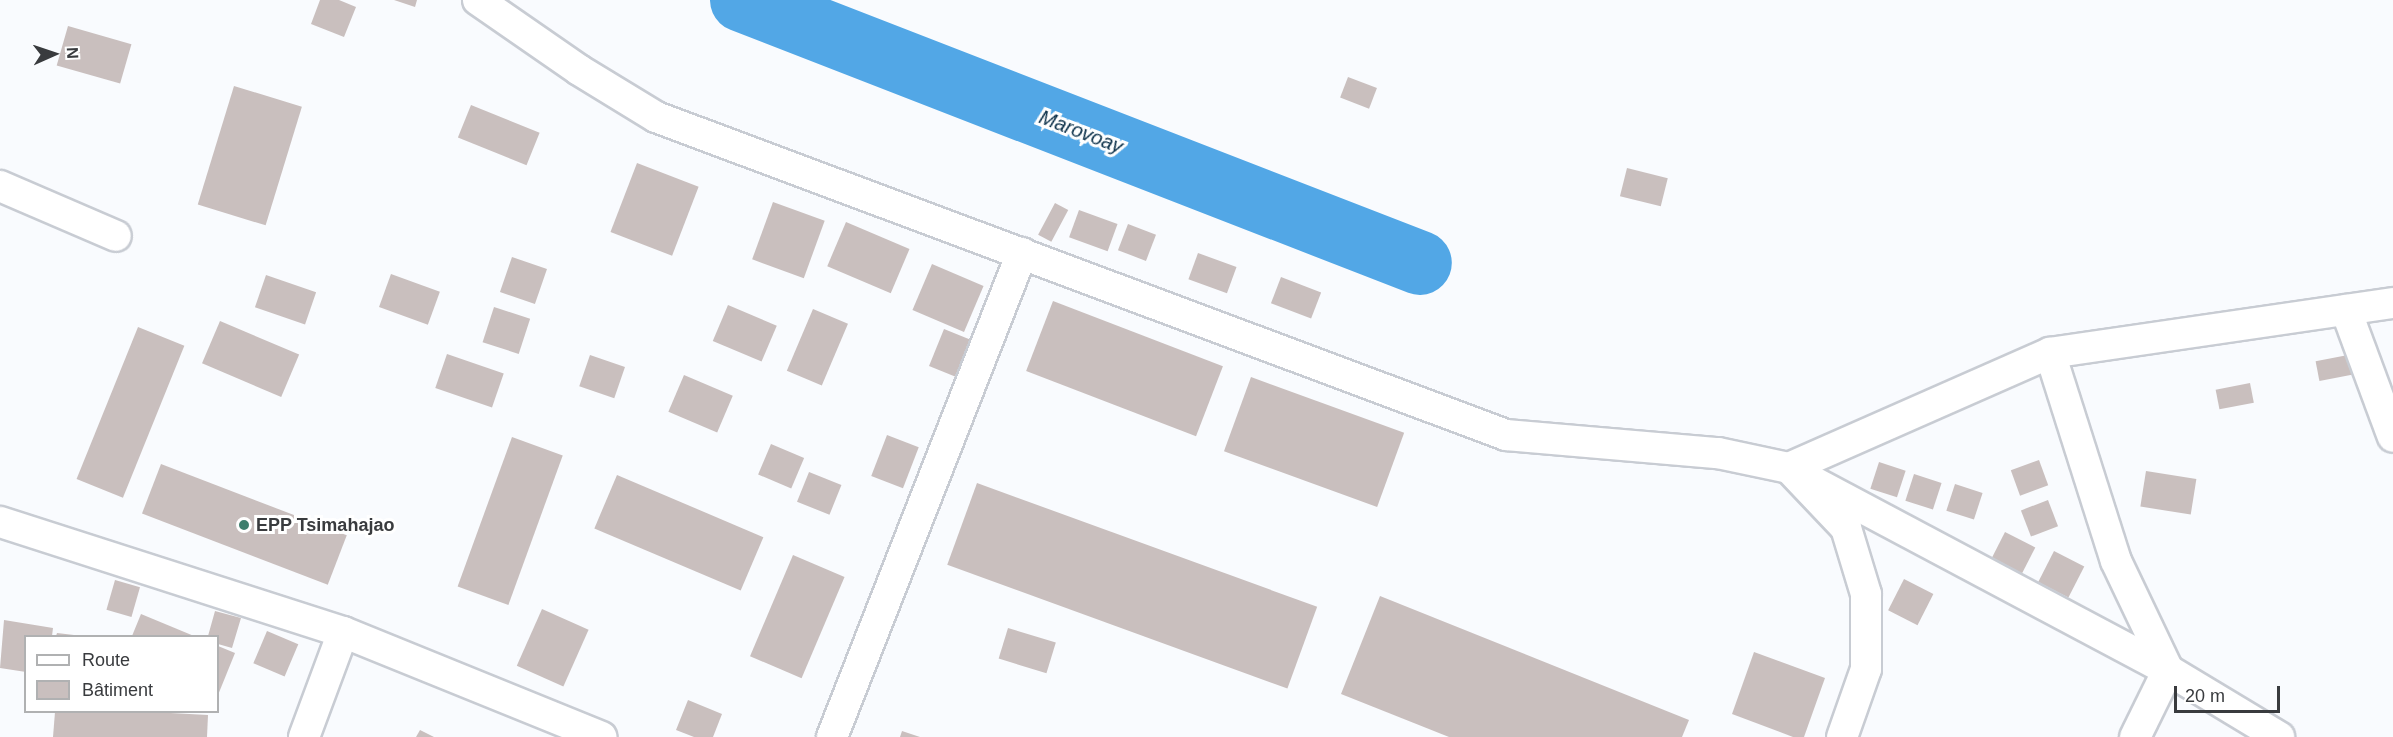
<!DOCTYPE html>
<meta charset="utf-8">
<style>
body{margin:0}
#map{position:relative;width:2393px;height:737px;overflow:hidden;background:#f9fbfe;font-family:Arial,sans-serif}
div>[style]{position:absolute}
.river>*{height:64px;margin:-32px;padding:0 32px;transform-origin:32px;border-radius:32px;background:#52a7e6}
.building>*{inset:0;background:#c9bfbe;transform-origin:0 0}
.roads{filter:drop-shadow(2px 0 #c8ccd3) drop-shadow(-2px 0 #c8ccd3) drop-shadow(0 2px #c8ccd3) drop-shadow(0 -2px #c8ccd3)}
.minor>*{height:30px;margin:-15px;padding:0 15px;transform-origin:15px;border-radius:15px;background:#fff}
.dots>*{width:16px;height:16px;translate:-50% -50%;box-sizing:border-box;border:3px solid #fff;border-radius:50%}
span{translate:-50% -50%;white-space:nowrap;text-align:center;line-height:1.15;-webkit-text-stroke:6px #fff;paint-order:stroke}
.poi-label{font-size:18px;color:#393b3e;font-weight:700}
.left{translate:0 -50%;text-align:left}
.water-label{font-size:20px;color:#0a2f48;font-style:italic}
.legend{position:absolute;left:24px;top:635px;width:195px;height:78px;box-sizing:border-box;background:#fff;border:2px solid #b0b1b2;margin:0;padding:8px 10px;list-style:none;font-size:18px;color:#393b3e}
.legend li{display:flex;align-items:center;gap:12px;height:30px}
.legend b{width:30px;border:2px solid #b0b1b2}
.north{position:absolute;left:24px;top:24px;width:60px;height:60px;-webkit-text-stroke:4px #fff;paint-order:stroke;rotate:87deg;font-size:16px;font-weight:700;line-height:24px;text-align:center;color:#393b3e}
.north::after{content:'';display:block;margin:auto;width:21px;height:27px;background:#393b3e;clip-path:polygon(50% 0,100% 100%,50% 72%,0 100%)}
.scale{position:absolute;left:2174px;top:686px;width:106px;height:27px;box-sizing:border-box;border:3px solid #393b3e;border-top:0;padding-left:8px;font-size:18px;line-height:21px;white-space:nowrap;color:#393b3e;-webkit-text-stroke:4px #fff;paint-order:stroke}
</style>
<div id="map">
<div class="river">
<div style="left:742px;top:0;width:727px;rotate:21.2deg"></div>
</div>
<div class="building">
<div style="clip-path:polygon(320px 0,339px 0,356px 7px,344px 37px,311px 24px)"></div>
<div style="clip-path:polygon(394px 0,417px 0,415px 7px)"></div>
<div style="left:68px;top:26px;width:66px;height:41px;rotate:16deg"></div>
<div style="left:1348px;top:77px;width:31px;height:22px;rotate:21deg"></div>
<div style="left:234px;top:86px;width:71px;height:124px;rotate:17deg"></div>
<div style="left:471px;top:105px;width:74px;height:35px;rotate:22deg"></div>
<div style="left:637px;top:163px;width:66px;height:74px;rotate:21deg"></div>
<div style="left:1627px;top:168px;width:42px;height:29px;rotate:14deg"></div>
<div style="left:773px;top:202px;width:55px;height:61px;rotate:20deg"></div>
<div style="left:1055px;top:203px;width:15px;height:36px;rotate:28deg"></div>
<div style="left:1079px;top:210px;width:41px;height:29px;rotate:20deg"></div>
<div style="left:846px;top:222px;width:69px;height:48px;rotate:23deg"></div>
<div style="left:1128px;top:224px;width:30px;height:28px;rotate:21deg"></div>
<div style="left:1198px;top:253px;width:41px;height:28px;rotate:20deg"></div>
<div style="left:512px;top:257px;width:37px;height:37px;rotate:19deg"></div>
<div style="left:932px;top:264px;width:56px;height:50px;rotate:23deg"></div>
<div style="left:391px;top:274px;width:52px;height:35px;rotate:20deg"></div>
<div style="left:266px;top:275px;width:53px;height:34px;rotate:19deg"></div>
<div style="left:1281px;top:277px;width:43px;height:28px;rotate:21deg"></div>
<div style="left:1053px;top:301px;width:182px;height:75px;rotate:21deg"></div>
<div style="left:728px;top:305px;width:53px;height:39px;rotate:23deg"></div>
<div style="left:494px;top:307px;width:38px;height:37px;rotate:18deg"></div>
<div style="left:813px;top:309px;width:38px;height:67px;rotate:23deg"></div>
<div style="left:220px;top:321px;width:86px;height:46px;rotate:23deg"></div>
<div style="left:138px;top:327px;width:50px;height:164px;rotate:22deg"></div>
<div style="left:944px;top:329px;width:38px;height:40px;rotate:22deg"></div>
<div style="left:447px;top:354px;width:60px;height:36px;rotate:19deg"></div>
<div style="left:590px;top:355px;width:37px;height:33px;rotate:19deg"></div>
<div style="left:2348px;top:355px;width:20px;height:33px;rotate:79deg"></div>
<div style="left:684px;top:375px;width:53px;height:40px;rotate:23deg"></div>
<div style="left:1251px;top:377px;width:163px;height:79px;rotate:20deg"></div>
<div style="left:2250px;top:383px;width:20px;height:35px;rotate:79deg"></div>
<div style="left:887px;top:435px;width:34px;height:44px;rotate:21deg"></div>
<div style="left:512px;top:437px;width:54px;height:159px;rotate:20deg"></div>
<div style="left:771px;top:444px;width:36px;height:33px;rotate:23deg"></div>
<div style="left:2039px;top:460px;width:27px;height:30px;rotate:70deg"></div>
<div style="left:1879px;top:462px;width:28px;height:28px;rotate:18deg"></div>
<div style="left:161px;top:464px;width:199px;height:53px;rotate:21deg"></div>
<div style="left:2146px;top:471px;width:51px;height:36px;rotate:9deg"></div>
<div style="left:809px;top:472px;width:35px;height:32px;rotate:22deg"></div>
<div style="left:1914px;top:474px;width:29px;height:28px;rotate:18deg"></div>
<div style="left:617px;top:475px;width:159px;height:58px;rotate:23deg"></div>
<div style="left:977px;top:483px;width:362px;height:87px;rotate:20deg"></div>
<div style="left:1955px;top:484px;width:29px;height:28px;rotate:18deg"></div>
<div style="left:2048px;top:500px;width:28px;height:29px;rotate:69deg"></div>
<div style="left:2005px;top:532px;width:34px;height:35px;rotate:27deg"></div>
<div style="left:2054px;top:551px;width:34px;height:35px;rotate:27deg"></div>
<div style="left:793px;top:555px;width:56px;height:110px;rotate:23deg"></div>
<div style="left:1904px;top:579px;width:33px;height:35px;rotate:27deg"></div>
<div style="left:115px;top:580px;width:26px;height:31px;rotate:16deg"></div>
<div style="clip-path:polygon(1380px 596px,1689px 720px,1682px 737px,1449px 737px,1341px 694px)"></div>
<div style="left:542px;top:609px;width:51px;height:62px;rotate:24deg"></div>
<div style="clip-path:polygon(215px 611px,241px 618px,232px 648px,218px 644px,218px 636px,208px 636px)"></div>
<div style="clip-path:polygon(141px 614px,194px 636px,132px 636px)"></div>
<div style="clip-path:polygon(4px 620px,53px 628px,52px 636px,26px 636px,26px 672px,0 668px)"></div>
<div style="left:1008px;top:628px;width:50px;height:32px;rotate:17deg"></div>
<div style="left:267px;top:631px;width:34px;height:35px;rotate:23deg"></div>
<div style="clip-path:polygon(57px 633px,74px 635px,74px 636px,56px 636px)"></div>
<div style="clip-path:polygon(218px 646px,235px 653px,218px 695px)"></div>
<div style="clip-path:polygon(1754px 652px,1825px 678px,1804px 737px,1793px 737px,1732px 714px)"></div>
<div style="clip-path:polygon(688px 700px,722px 714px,713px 737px,694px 737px,676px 730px)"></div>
<div style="clip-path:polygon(55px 712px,152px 712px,208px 715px,207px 737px,53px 737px)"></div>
<div style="clip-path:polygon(420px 730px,434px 737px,416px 737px)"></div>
<div style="clip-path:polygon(902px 731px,920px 737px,900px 737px)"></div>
</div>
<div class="roads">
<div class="minor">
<div style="left:478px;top:0;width:123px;rotate:34.7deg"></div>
<div style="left:579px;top:70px;width:90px;rotate:31.4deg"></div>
<div style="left:656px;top:117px;width:908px;rotate:20.51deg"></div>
<div style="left:1506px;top:435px;width:213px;rotate:4.9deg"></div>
<div style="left:1718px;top:453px;width:73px;rotate:11.9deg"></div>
<div style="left:1789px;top:468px;width:83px;rotate:46.5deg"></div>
<div style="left:1846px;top:528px;width:69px;rotate:73.1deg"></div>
<div style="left:1866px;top:594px;width:75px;rotate:90deg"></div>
<div style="left:1866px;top:669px;width:72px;rotate:109.4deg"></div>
<div style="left:0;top:186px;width:126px;rotate:23.3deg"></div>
<div style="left:2346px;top:310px;width:135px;rotate:69.7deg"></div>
<div style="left:2050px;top:353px;width:347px;rotate:-8.3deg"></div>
<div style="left:1789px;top:468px;width:285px;rotate:-23.8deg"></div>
<div style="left:2050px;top:353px;width:218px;rotate:72.4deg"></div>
<div style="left:2116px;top:561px;width:121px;rotate:64.5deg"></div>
<div style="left:2168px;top:670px;width:130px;rotate:31.1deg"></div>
<div style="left:1812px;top:481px;width:403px;rotate:28deg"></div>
<div style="left:2168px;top:670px;width:75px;rotate:116.2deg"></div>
<div style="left:0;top:522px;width:360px;rotate:17.8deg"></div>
<div style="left:343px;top:632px;width:279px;rotate:22.1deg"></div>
<div style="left:304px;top:737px;width:112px;rotate:-69.6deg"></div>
<div style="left:832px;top:737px;width:520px;rotate:-68.57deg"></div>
</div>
</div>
<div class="dots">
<div style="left:244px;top:525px;background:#3e7e6d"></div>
</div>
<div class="poi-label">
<span class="left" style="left:256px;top:525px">EPP Tsimahajao</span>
</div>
<div class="water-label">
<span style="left:1081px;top:132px;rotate:21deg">Marovoay</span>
</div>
<ul class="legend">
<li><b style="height:8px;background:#fff"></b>Route</li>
<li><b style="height:16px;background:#c9bfbe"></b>Bâtiment</li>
</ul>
<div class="north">N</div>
<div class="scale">20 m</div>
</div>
